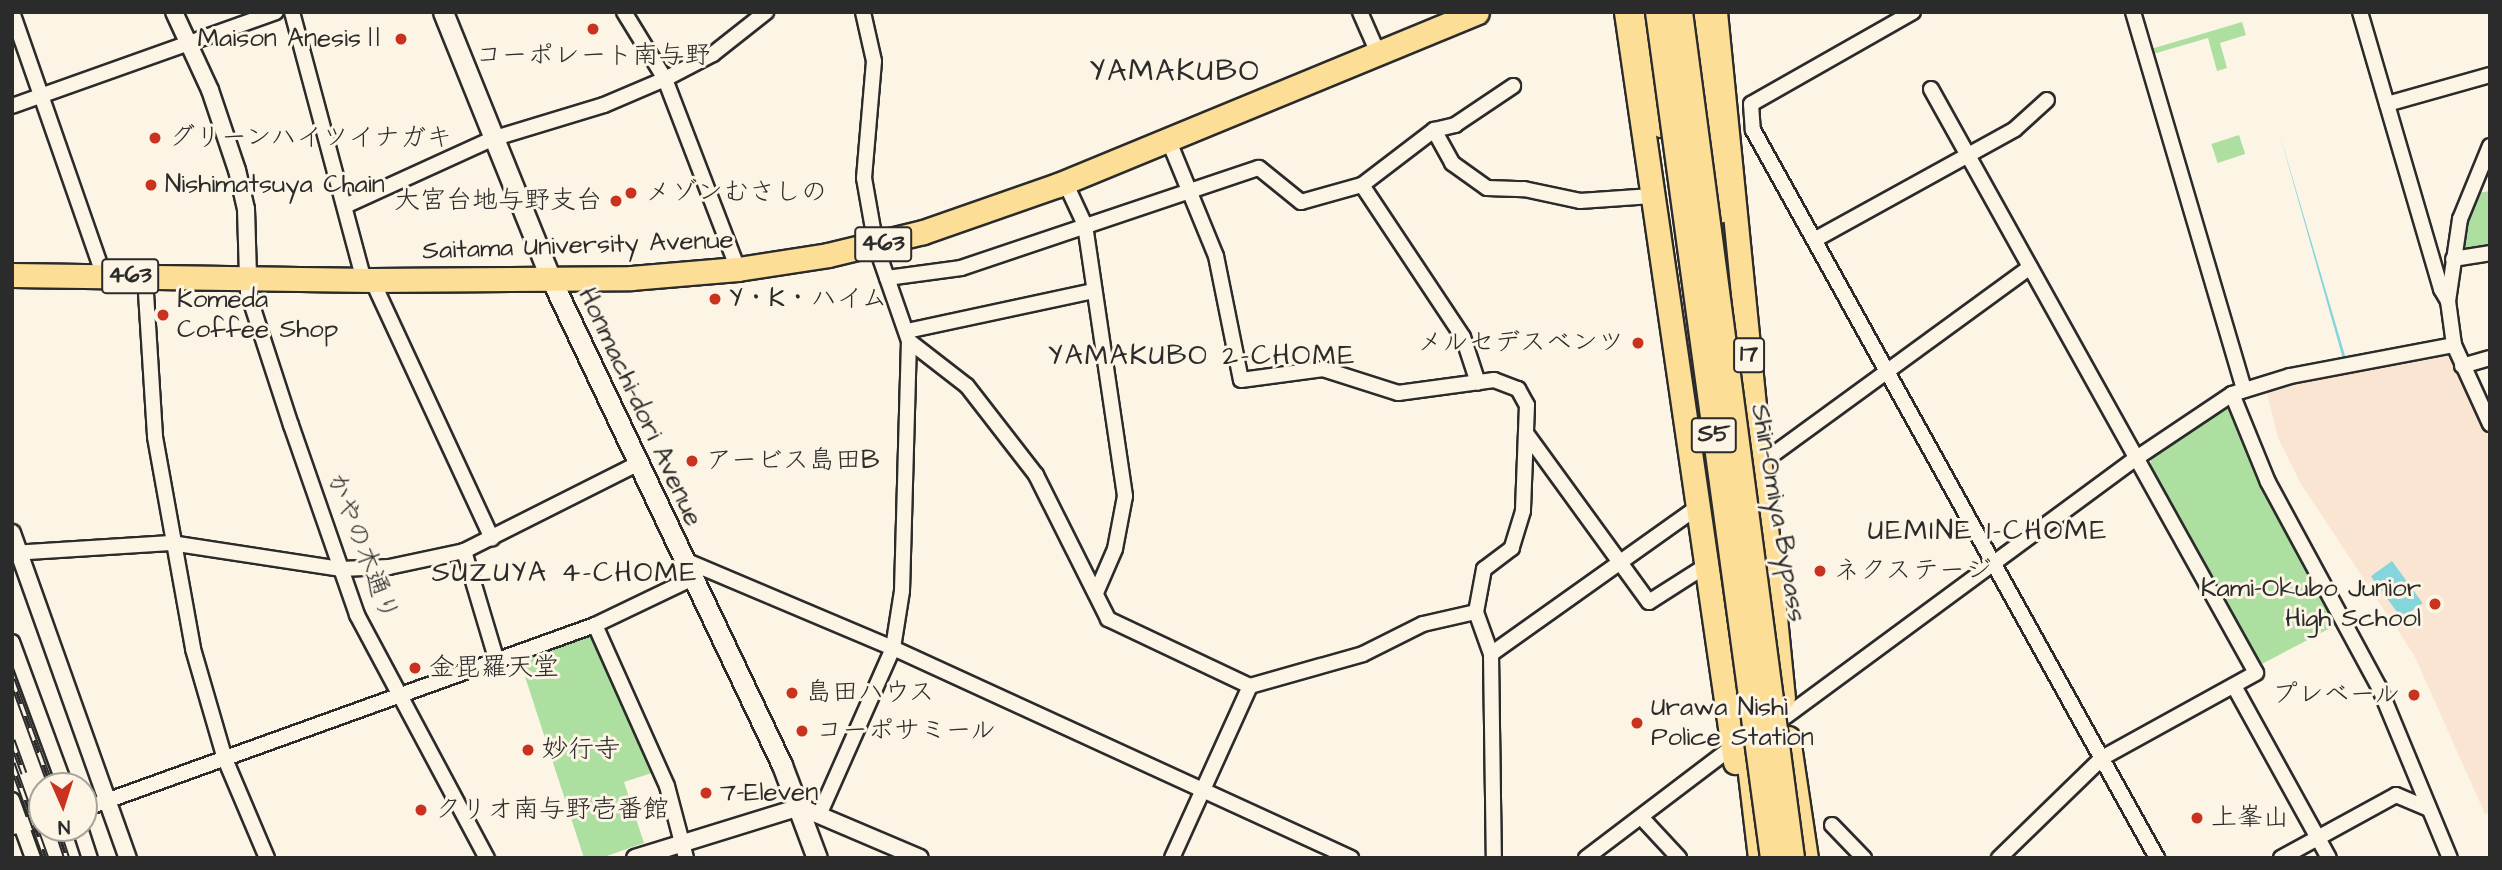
<!DOCTYPE html>
<meta charset="utf-8">
<style>
body{margin:0}
#map{position:relative;width:2502px;height:870px;overflow:hidden;background:#fcf5e5;font-family:"Architects Daughter","Klee One",sans-serif}
div>[style]{position:absolute}
.built>*{inset:0;background:#f9e5d1}
.green>*{inset:0;background:#addfa0;transform-origin:0 0}
.water>*{inset:0;background:#84d5dc;transform-origin:0 0}
.roads{filter:drop-shadow(2px 0 #2b2b2b) drop-shadow(-2px 0 #2b2b2b) drop-shadow(0 2px #2b2b2b) drop-shadow(0 -2px #2b2b2b)}
.minor>*{height:14px;margin:-7px;padding:0 7px;transform-origin:7px;border-radius:7px;background:#fcf5e5}
.tertiary>*{height:16px;margin:-8px;padding:0 8px;transform-origin:8px;border-radius:8px;background:#fcf5e5}
.secondary>*{height:19px;margin:-9.5px;padding:0 9.5px;transform-origin:9.5px;border-radius:9.5px;background:#fcf5e5}
.trunk>*{height:23px;margin:-11.5px;padding:0 11.5px;transform-origin:11.5px;border-radius:11.5px;background:#fdde96}
.motorway>*{height:24px;margin:-12px;padding:0 12px;transform-origin:12px;border-radius:12px;background:#fdde96}
.rail>*{height:7px;margin-top:-3.5px;transform-origin:0;background:repeating-linear-gradient(90deg,#fcf5e5 0 13px,#2b2b2b 0 26px);box-sizing:border-box;border-block:2px solid #2b2b2b}
.bridges{filter:drop-shadow(2px 0 #2b2b2b) drop-shadow(-2px 0 #2b2b2b) drop-shadow(0 2px #2b2b2b) drop-shadow(0 -2px #2b2b2b)}
.motorway-bridge>*{height:24px;margin:-12px;padding:0 12px;transform-origin:12px;border-radius:12px;background:#fdde96}
.dots>*{width:19px;height:19px;translate:-50% -50%;box-sizing:border-box;border:4px solid #fcf5e5;border-radius:50%}
span{translate:-50% -50%;white-space:nowrap;text-align:center;line-height:1.15;-webkit-text-stroke:6px #fcf5e5;paint-order:stroke}
.shield-label span{padding:2px 5px;background:#fcf5e5;border:2px solid;border-radius:5px;-webkit-text-stroke-width:0}
.shield-label{font-size:24px;color:#2b2b2b;font-weight:700}
.poi-label{font-size:26px;color:#2b2b2b}
.right{translate:-100% -50%;text-align:right}
.left{translate:0 -50%;text-align:left}
.street-label{font-size:26px;color:#2b2b2b}
.neighbourhood-label{font-size:28px;color:#2b2b2b;letter-spacing:2px}
.quarter-label{font-size:30px;color:#2b2b2b;letter-spacing:2px}
.frame{position:absolute;inset:0;border:14px solid #2b2b2b;pointer-events:none}
.north{position:absolute;left:28px;top:772px;width:70px;height:70px;box-sizing:border-box;background:#fcf5e5;border:2px solid #a8a49b;border-radius:50%;rotate:177deg;font-size:19px;font-weight:700;line-height:28px;text-align:center;color:#2b2b2b}
.north::after{content:'';display:block;margin:auto;width:24px;height:32px;background:#c8321e;clip-path:polygon(50% 0,100% 100%,50% 72%,0 100%)}
</style>
<div id="map">
<div class="built">
<div style="clip-path:polygon(2444px 354px,2452px 360px,2490px 441px,2490px 813px,2485px 814px,2414px 655px,2301px 484px,2278px 438px,2266px 389px)"></div>
</div>
<div class="green">
<div style="clip-path:polygon(2242px 22px,2246px 35px,2220px 43px,2227px 68px,2217px 71px,2208px 38px,2153px 54px,2151px 49px)"></div>
<div style="left:2239px;top:135px;width:20px;height:29px;rotate:72deg"></div>
<div style="clip-path:polygon(2490px 191px,2490px 248px,2465px 252px,2467px 222px,2478px 193px)"></div>
<div style="clip-path:polygon(2224px 406px,2232px 410px,2340px 623px,2258px 666px,2151px 476px,2151px 458px)"></div>
<div style="clip-path:polygon(590px 629px,655px 772px,624px 782px,644px 843px,601px 858px,584px 858px,519px 658px)"></div>
</div>
<div class="water">
<div style="clip-path:polygon(2279px 132px,2346px 359px,2343px 359px)"></div>
<div style="left:2392px;top:561px;width:52px;height:26px;rotate:54deg"></div>
</div>
<div class="roads">
<div class="minor">
<div style="left:12px;top:12px;width:280px;rotate:70.8deg"></div>
<div style="left:292px;top:12px;width:278px;rotate:75deg"></div>
<div style="left:624px;top:12px;width:79px;rotate:58.5deg"></div>
<div style="left:665px;top:79px;width:204px;rotate:69deg"></div>
<div style="left:1360px;top:12px;width:45px;rotate:66.3deg"></div>
<div style="left:1913px;top:12px;width:186px;rotate:150.4deg"></div>
<div style="left:1751px;top:104px;width:26px;rotate:86deg"></div>
<div style="left:1753px;top:130px;width:833px;rotate:60.97deg"></div>
<div style="left:2133px;top:12px;width:392px;rotate:73.6deg"></div>
<div style="left:2360px;top:12px;width:289px;rotate:73.7deg"></div>
<div style="left:2441px;top:289px;width:14px;rotate:60deg"></div>
<div style="left:1931px;top:89px;width:668px;rotate:60.9deg"></div>
<div style="left:2256px;top:673px;width:176px;rotate:151.1deg"></div>
<div style="left:2102px;top:758px;width:144px;rotate:135.8deg"></div>
<div style="left:2387px;top:104px;width:107px;rotate:-15.7deg"></div>
<div style="left:12px;top:106px;width:280px;rotate:-19.6deg"></div>
<div style="left:1434px;top:130px;width:38px;rotate:61deg"></div>
<div style="left:1452px;top:163px;width:43px;rotate:35.5deg"></div>
<div style="left:1487px;top:188px;width:37px;rotate:2deg"></div>
<div style="left:1524px;top:189px;width:57px;rotate:12.1deg"></div>
<div style="left:1580px;top:201px;width:72px;rotate:-4deg"></div>
<div style="left:1168px;top:139px;width:126px;rotate:67.7deg"></div>
<div style="left:1216px;top:256px;width:126px;rotate:78.6deg"></div>
<div style="left:1241px;top:380px;width:83px;rotate:-7.6deg"></div>
<div style="left:1323px;top:369px;width:79px;rotate:17.7deg"></div>
<div style="left:1398px;top:393px;width:97px;rotate:-7.7deg"></div>
<div style="left:1494px;top:380px;width:26px;rotate:21deg"></div>
<div style="left:1518px;top:389px;width:18px;rotate:61deg"></div>
<div style="left:1527px;top:405px;width:106px;rotate:92.2deg"></div>
<div style="left:1523px;top:511px;width:39px;rotate:107deg"></div>
<div style="left:1512px;top:548px;width:35px;rotate:143deg"></div>
<div style="left:1484px;top:569px;width:44px;rotate:100.5deg"></div>
<div style="left:1476px;top:612px;width:45px;rotate:70.3deg"></div>
<div style="left:1491px;top:654px;width:255px;rotate:-35.4deg"></div>
<div style="left:2490px;top:146px;width:79px;rotate:112.3deg"></div>
<div style="left:2460px;top:219px;width:83px;rotate:98.3deg"></div>
<div style="left:2448px;top:301px;width:44px;rotate:82.2deg"></div>
<div style="left:2454px;top:345px;width:87px;rotate:65.5deg"></div>
<div style="left:1065px;top:182px;width:47px;rotate:65.1deg"></div>
<div style="left:1085px;top:225px;width:274px;rotate:81.6deg"></div>
<div style="left:1125px;top:496px;width:54px;rotate:100.7deg"></div>
<div style="left:1115px;top:549px;width:48px;rotate:113.4deg"></div>
<div style="left:1362px;top:185px;width:182px;rotate:56.4deg"></div>
<div style="left:1463px;top:337px;width:48px;rotate:71.9deg"></div>
<div style="left:345px;top:206px;width:162px;rotate:-24.5deg"></div>
<div style="left:492px;top:139px;width:117px;rotate:-16.9deg"></div>
<div style="left:604px;top:105px;width:66px;rotate:-23.1deg"></div>
<div style="left:665px;top:79px;width:54px;rotate:-27.5deg"></div>
<div style="left:713px;top:54px;width:68px;rotate:-38.4deg"></div>
<div style="left:1816px;top:239px;width:227px;rotate:-28.9deg"></div>
<div style="left:2015px;top:129px;width:43px;rotate:-42.2deg"></div>
<div style="left:2453px;top:259px;width:37px;rotate:-9deg"></div>
<div style="left:145px;top:277px;width:160px;rotate:86.4deg"></div>
<div style="left:155px;top:437px;width:215px;rotate:79.8deg"></div>
<div style="left:193px;top:649px;width:115px;rotate:73.8deg"></div>
<div style="left:225px;top:759px;width:108px;rotate:67deg"></div>
<div style="left:248px;top:277px;width:16px;rotate:90deg"></div>
<div style="left:248px;top:293px;width:139px;rotate:72deg"></div>
<div style="left:291px;top:425px;width:201px;rotate:70.8deg"></div>
<div style="left:357px;top:615px;width:276px;rotate:61.9deg"></div>
<div style="left:887px;top:278px;width:75px;rotate:-7.7deg"></div>
<div style="left:961px;top:268px;width:314px;rotate:-18.6deg"></div>
<div style="left:1259px;top:168px;width:54px;rotate:39deg"></div>
<div style="left:1301px;top:202px;width:63px;rotate:-15.6deg"></div>
<div style="left:1362px;top:185px;width:91px;rotate:-37.4deg"></div>
<div style="left:1434px;top:130px;width:22px;rotate:-13deg"></div>
<div style="left:1455px;top:125px;width:70px;rotate:-33.9deg"></div>
<div style="left:372px;top:280px;width:285px;rotate:65.1deg"></div>
<div style="left:907px;top:331px;width:190px;rotate:-12.1deg"></div>
<div style="left:909px;top:341px;width:73px;rotate:37.8deg"></div>
<div style="left:967px;top:386px;width:113px;rotate:52.2deg"></div>
<div style="left:1036px;top:475px;width:161px;rotate:63.4deg"></div>
<div style="left:1108px;top:619px;width:157px;rotate:25.3deg"></div>
<div style="left:2462px;top:366px;width:29px;rotate:-16deg"></div>
<div style="left:2232px;top:394px;width:95px;rotate:67.8deg"></div>
<div style="left:2268px;top:482px;width:233px;rotate:61.6deg"></div>
<div style="left:2379px;top:687px;width:185px;rotate:67.5deg"></div>
<div style="left:1526px;top:433px;width:209px;rotate:54deg"></div>
<div style="left:1649px;top:602px;width:69px;rotate:-32.5deg"></div>
<div style="left:1760px;top:464px;width:334px;rotate:-36.1deg"></div>
<div style="left:464px;top:551px;width:116px;rotate:73.4deg"></div>
<div style="left:12px;top:553px;width:159px;rotate:-3.6deg"></div>
<div style="left:171px;top:543px;width:171px;rotate:8.7deg"></div>
<div style="left:340px;top:569px;width:49px;rotate:-2.3deg"></div>
<div style="left:389px;top:567px;width:77px;rotate:-12deg"></div>
<div style="left:464px;top:551px;width:194px;rotate:-26.7deg"></div>
<div style="left:682px;top:559px;width:229px;rotate:22.9deg"></div>
<div style="left:893px;top:648px;width:504px;rotate:24.63deg"></div>
<div style="left:595px;top:625px;width:176px;rotate:65.9deg"></div>
<div style="left:667px;top:786px;width:74px;rotate:75.2deg"></div>
<div style="left:12px;top:642px;width:153px;rotate:69.8deg"></div>
<div style="left:1491px;top:654px;width:204px;rotate:89.2deg"></div>
<div style="left:2234px;top:686px;width:196px;rotate:61.1deg"></div>
<div style="left:1785px;top:717px;width:438px;rotate:-36.4deg"></div>
<div style="left:2138px;top:457px;width:113px;rotate:-33.8deg"></div>
<div style="left:2232px;top:394px;width:61px;rotate:-17.2deg"></div>
<div style="left:2290px;top:376px;width:167px;rotate:-10.7deg"></div>
<div style="left:12px;top:800px;width:62px;rotate:70.1deg"></div>
<div style="left:84px;top:809px;width:543px;rotate:-19.8deg"></div>
<div style="left:595px;top:625px;width:106px;rotate:-25.6deg"></div>
<div style="left:820px;top:813px;width:180px;rotate:-66.1deg"></div>
<div style="left:893px;top:648px;width:58px;rotate:-81deg"></div>
<div style="left:902px;top:591px;width:250px;rotate:-88.4deg"></div>
<div style="left:909px;top:341px;width:101px;rotate:-109.2deg"></div>
<div style="left:876px;top:246px;width:69px;rotate:-100deg"></div>
<div style="left:864px;top:178px;width:117px;rotate:-85.1deg"></div>
<div style="left:874px;top:61px;width:50px;rotate:-102.7deg"></div>
<div style="left:1641px;top:817px;width:56px;rotate:47.2deg"></div>
<div style="left:1832px;top:825px;width:46px;rotate:45.9deg"></div>
<div style="left:13px;top:827px;width:30px;rotate:-12deg"></div>
<div style="left:80px;top:828px;width:32px;rotate:72deg"></div>
<div style="left:1172px;top:858px;width:189px;rotate:-65.6deg"></div>
<div style="left:1250px;top:686px;width:117px;rotate:-15.8deg"></div>
<div style="left:1363px;top:654px;width:67px;rotate:-26.6deg"></div>
<div style="left:1423px;top:624px;width:54px;rotate:-12.8deg"></div>
<div style="left:1586px;top:858px;width:188px;rotate:-37.2deg"></div>
<div style="left:2281px;top:858px;width:131px;rotate:-28.7deg"></div>
<div style="left:2396px;top:795px;width:36px;rotate:23deg"></div>
</div>
<div class="tertiary">
<div style="left:174px;top:12px;width:86px;rotate:65.2deg"></div>
<div style="left:210px;top:90px;width:84px;rotate:71.4deg"></div>
<div style="left:237px;top:170px;width:40px;rotate:77deg"></div>
<div style="left:246px;top:209px;width:68px;rotate:88.3deg"></div>
<div style="left:12px;top:533px;width:345px;rotate:70.4deg"></div>
<div style="left:635px;top:858px;width:173px;rotate:-17.2deg"></div>
<div style="left:800px;top:807px;width:130px;rotate:23deg"></div>
</div>
<div class="secondary">
<div style="left:443px;top:12px;width:288px;rotate:68deg"></div>
<div style="left:551px;top:279px;width:538px;rotate:64.58deg"></div>
<div style="left:782px;top:765px;width:99px;rotate:69.4deg"></div>
</div>
<div class="trunk">
<div style="left:1626px;top:12px;width:758px;rotate:81.73deg"></div>
<div style="left:1715px;top:12px;width:689px;rotate:84.34deg"></div>
<div style="left:12px;top:275px;width:360px;rotate:0.8deg"></div>
<div style="left:372px;top:280px;width:259px;rotate:-0.4deg"></div>
<div style="left:631px;top:278px;width:107px;rotate:-4.8deg"></div>
<div style="left:738px;top:269px;width:91px;rotate:-8.8deg"></div>
<div style="left:828px;top:255px;width:98px;rotate:-13.6deg"></div>
<div style="left:923px;top:232px;width:143px;rotate:-19.2deg"></div>
<div style="left:1058px;top:185px;width:453px;rotate:-22.4deg"></div>
<div style="left:1745px;top:732px;width:127px;rotate:83.2deg"></div>
<div style="left:1788px;top:738px;width:121px;rotate:81.5deg"></div>
</div>
<div class="motorway">
<div style="left:1642px;top:12px;width:115px;rotate:80deg"></div>
<div style="left:1699px;top:12px;width:63px;rotate:79.9deg"></div>
<div style="left:1710px;top:74px;width:137px;rotate:85.8deg"></div>
</div>
</div>
<div class="rail">
<div style="left:12px;top:679px;width:114px;rotate:70deg"></div>
<div style="left:12px;top:740px;width:35px;rotate:70deg"></div>
<div style="left:12px;top:763px;width:101px;rotate:70.3deg"></div>
<div style="left:57px;top:828px;width:32px;rotate:72deg"></div>
</div>
<div class="bridges">
<div class="motorway-bridge">
<div style="left:1658px;top:12px;width:854px;rotate:82.26deg"></div>
<div style="left:1680px;top:12px;width:853px;rotate:82.46deg"></div>
</div>
</div>
<div class="dots">
<div style="left:593px;top:29px;background:#c8321e"></div>
<div style="left:401px;top:39px;background:#c8321e"></div>
<div style="left:155px;top:138px;background:#c8321e"></div>
<div style="left:151px;top:185px;background:#c8321e"></div>
<div style="left:631px;top:193px;background:#c8321e"></div>
<div style="left:616px;top:201px;background:#c8321e"></div>
<div style="left:715px;top:299px;background:#c8321e"></div>
<div style="left:163px;top:315px;background:#c8321e"></div>
<div style="left:1638px;top:343px;background:#c8321e"></div>
<div style="left:692px;top:461px;background:#c8321e"></div>
<div style="left:1820px;top:571px;background:#c8321e"></div>
<div style="left:2435px;top:604px;background:#c8321e"></div>
<div style="left:415px;top:668px;background:#c8321e"></div>
<div style="left:792px;top:693px;background:#c8321e"></div>
<div style="left:2414px;top:695px;background:#c8321e"></div>
<div style="left:1637px;top:723px;background:#c8321e"></div>
<div style="left:802px;top:731px;background:#c8321e"></div>
<div style="left:528px;top:750px;background:#c8321e"></div>
<div style="left:706px;top:793px;background:#c8321e"></div>
<div style="left:421px;top:810px;background:#c8321e"></div>
<div style="left:2197px;top:818px;background:#c8321e"></div>
</div>
<div class="shield-label">
<span style="left:883px;top:244px">463</span>
<span style="left:130px;top:276px">463</span>
<span style="left:1749px;top:355px">17</span>
<span style="left:1714px;top:435px">S5</span>
</div>
<div class="poi-label">
<span class="right" style="left:387px;top:39px">Maison AnesisⅡ</span>
<span style="left:593px;top:56px">コーポレート南与野</span>
<span class="left" style="left:169px;top:138px">グリーンハイツイナガキ</span>
<span class="left" style="left:165px;top:185px">Nishimatsuya Chain</span>
<span class="left" style="left:645px;top:193px">メゾンむさしの</span>
<span class="right" style="left:602px;top:201px">大宮台地与野支台</span>
<span class="left" style="left:729px;top:299px">Y・K・ハイム</span>
<span class="left" style="left:177px;top:315px">Komeda<br>Coffee Shop</span>
<span class="right" style="left:1624px;top:343px">メルセデスベンツ</span>
<span class="left" style="left:706px;top:461px">アービス島田B</span>
<span class="left" style="left:1834px;top:571px">ネクステージ</span>
<span class="right" style="left:2421px;top:604px">Kami-Okubo Junior<br>High School</span>
<span class="left" style="left:429px;top:668px">金毘羅天堂</span>
<span class="left" style="left:806px;top:693px">島田ハウス</span>
<span class="right" style="left:2400px;top:695px">プレベール</span>
<span class="left" style="left:1651px;top:723px">Urawa Nishi<br>Police Station</span>
<span class="left" style="left:816px;top:731px">コーポサミール</span>
<span class="left" style="left:542px;top:750px">妙行寺</span>
<span class="left" style="left:720px;top:793px">7-Eleven</span>
<span class="left" style="left:435px;top:810px">クリオ南与野壱番館</span>
<span class="left" style="left:2211px;top:818px">上峯山</span>
</div>
<div class="street-label">
<span style="left:578px;top:246px;rotate:-2deg">Saitama University Avenue</span>
<span style="left:640px;top:407px;rotate:65deg">Honmachi-dori Avenue</span>
<span style="left:1778px;top:513px;rotate:80deg">Shin-Omiya Bypass</span>
<span style="left:362px;top:547px;rotate:69deg">かやの木通り</span>
</div>
<div class="neighbourhood-label">
<span style="left:1202px;top:356px">YAMAKUBO 2-CHOME</span>
<span style="left:1988px;top:531px">UEMINE 1-CHOME</span>
<span style="left:565px;top:573px">SUZUYA 4-CHOME</span>
</div>
<div class="quarter-label">
<span style="left:1175px;top:71px">YAMAKUBO</span>
</div>
<div class="frame"></div>
<div class="north">N</div>
</div>
